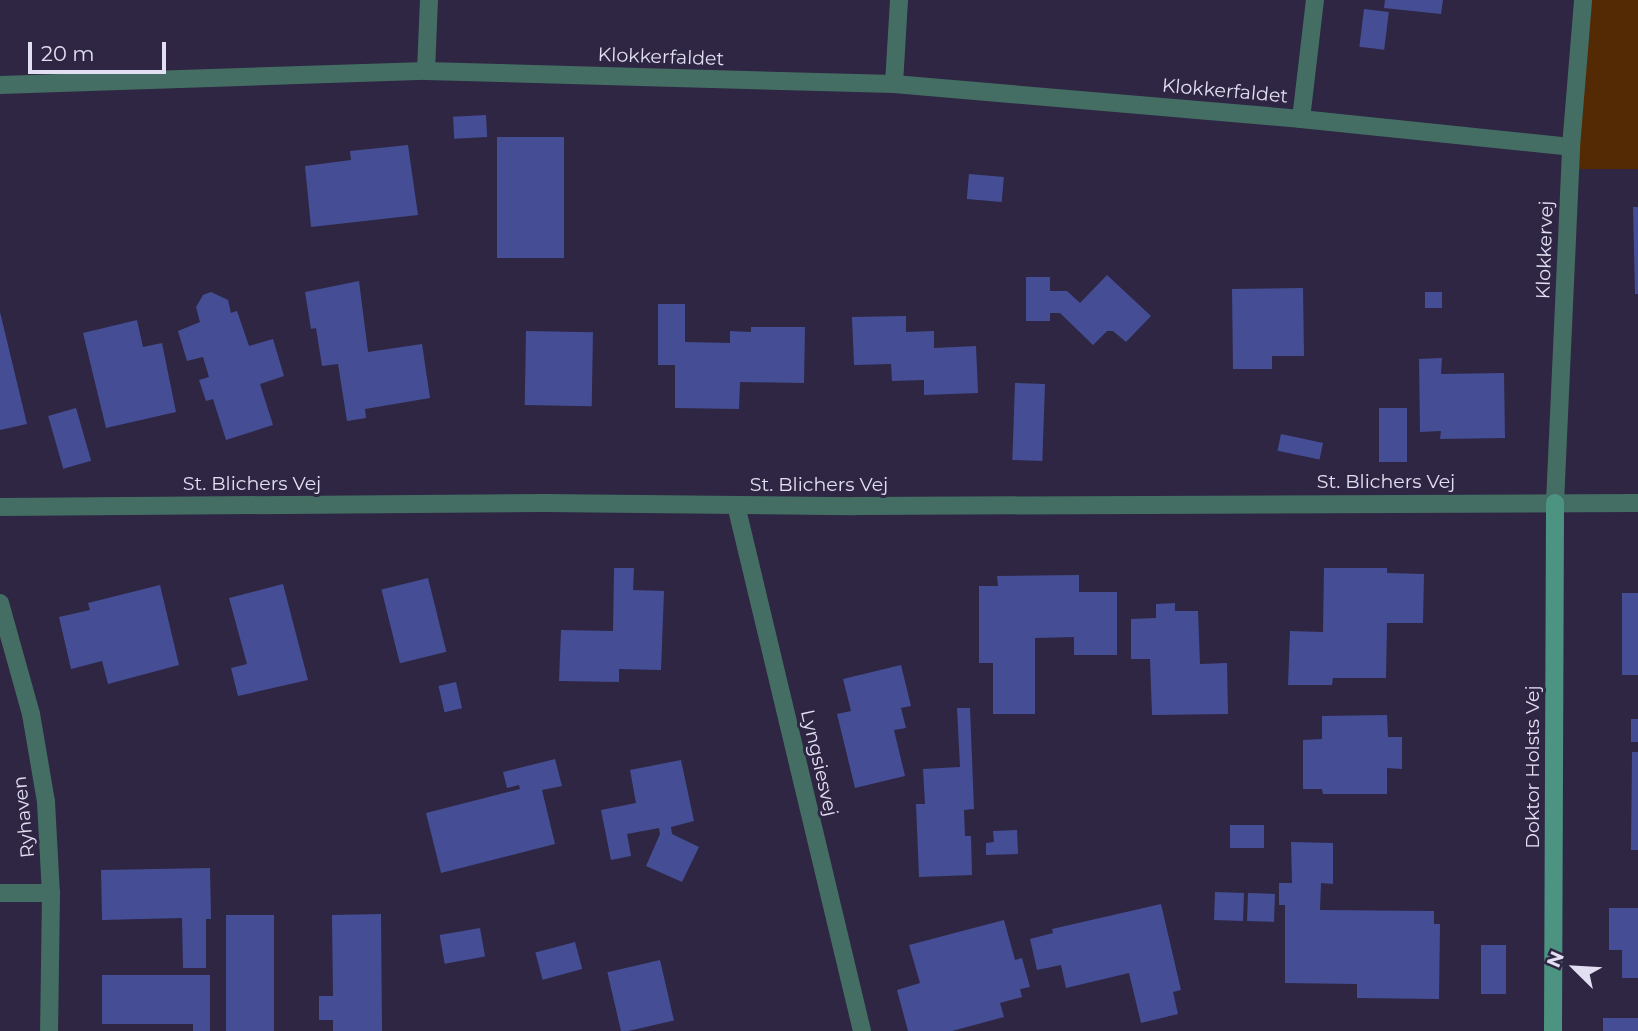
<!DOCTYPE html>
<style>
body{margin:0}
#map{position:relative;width:1638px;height:1031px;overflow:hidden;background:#2e2643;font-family:Montserrat,sans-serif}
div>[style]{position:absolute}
.green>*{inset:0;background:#542a04}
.building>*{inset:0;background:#454e94;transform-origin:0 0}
.lane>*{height:18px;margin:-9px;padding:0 9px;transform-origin:9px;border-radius:9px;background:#446e63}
.street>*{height:18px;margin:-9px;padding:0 9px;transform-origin:9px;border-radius:9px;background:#446e63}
.secondary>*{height:18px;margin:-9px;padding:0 9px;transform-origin:9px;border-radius:9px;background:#4c9381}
span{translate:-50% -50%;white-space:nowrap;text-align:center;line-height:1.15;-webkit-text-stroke:6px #2e2643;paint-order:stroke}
.street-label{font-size:19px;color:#e3dff2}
.north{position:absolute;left:1540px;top:933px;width:70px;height:70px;-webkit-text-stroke:5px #2e2643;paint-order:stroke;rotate:294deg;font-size:19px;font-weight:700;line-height:28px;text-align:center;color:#e3dff2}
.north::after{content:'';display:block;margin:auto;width:24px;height:32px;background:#e3dff2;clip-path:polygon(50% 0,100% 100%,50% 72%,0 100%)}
.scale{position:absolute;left:28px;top:42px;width:138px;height:32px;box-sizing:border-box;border:4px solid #e3dff2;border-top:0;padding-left:9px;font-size:21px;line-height:24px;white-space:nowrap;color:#e3dff2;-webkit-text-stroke:5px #2e2643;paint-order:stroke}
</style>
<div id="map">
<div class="green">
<div style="clip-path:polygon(1586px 0,1638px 0,1638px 169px,1573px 169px)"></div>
</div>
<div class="building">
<div style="clip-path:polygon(1385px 0,1443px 0,1441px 14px,1384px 8px)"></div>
<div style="left:1364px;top:9px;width:25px;height:38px;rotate:7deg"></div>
<div style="left:486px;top:115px;width:22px;height:33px;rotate:87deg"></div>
<div style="left:564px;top:137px;width:121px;height:67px;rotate:90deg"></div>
<div style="clip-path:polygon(408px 145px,418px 215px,311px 227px,305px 166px,351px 160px,350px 151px)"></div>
<div style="left:969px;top:174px;width:35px;height:25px;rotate:5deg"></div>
<div style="clip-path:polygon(1633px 207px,1638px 207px,1638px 294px,1635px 294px)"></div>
<div style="clip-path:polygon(1107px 275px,1151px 316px,1126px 342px,1113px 331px,1107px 331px,1093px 345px,1060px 313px,1050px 313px,1050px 321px,1026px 321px,1026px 277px,1050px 277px,1050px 291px,1067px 291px,1080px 303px)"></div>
<div style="clip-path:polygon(359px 281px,368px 352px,422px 344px,430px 398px,365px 409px,366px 418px,347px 421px,338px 364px,322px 366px,316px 328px,311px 329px,305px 292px)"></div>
<div style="clip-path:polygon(1303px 288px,1304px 356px,1272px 356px,1272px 369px,1233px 369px,1232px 289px)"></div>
<div style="clip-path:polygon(211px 292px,228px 300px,231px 313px,237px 311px,249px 346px,273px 339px,284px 376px,260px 384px,273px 425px,226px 440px,213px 399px,206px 401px,199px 380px,209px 377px,203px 357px,187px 361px,178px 331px,200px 322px,196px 307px,203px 295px)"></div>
<div style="left:1425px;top:292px;width:17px;height:16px"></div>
<div style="clip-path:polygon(658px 304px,685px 304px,685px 342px,730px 343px,730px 331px,751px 332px,751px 327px,805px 327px,804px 383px,740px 382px,739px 409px,675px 408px,675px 365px,658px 365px)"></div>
<div style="clip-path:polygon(0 312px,27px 424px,0 430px)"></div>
<div style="clip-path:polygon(906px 316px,906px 332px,934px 331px,934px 348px,976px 346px,978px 393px,924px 395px,924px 380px,892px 381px,891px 364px,854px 365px,852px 317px)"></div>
<div style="clip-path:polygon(137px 320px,143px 347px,162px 343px,176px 412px,106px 428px,83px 333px)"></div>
<div style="left:526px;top:331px;width:67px;height:74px;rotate:1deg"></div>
<div style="clip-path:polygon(1442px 358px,1441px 374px,1504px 373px,1505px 438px,1440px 439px,1441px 431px,1420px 432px,1419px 359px)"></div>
<div style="left:1015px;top:383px;width:30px;height:77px;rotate:2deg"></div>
<div style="left:76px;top:408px;width:55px;height:29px;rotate:74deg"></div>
<div style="left:1379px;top:408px;width:28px;height:54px"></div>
<div style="left:1281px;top:434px;width:43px;height:17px;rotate:12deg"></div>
<div style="clip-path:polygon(614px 568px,634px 568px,633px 590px,664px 591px,661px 670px,619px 669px,619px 682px,559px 681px,561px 630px,613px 631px)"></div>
<div style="clip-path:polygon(1324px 568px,1387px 568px,1387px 573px,1424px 574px,1423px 623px,1387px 623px,1386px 678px,1333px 678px,1332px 685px,1288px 685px,1290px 631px,1323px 632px)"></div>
<div style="clip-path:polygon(1079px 575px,1079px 592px,1117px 592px,1117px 655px,1074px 655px,1074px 637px,1035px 638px,1035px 714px,993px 714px,993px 663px,979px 663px,979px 586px,998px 586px,997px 576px)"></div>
<div style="left:428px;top:578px;width:76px;height:48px;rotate:76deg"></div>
<div style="clip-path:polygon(283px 584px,308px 680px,238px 696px,231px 668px,247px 664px,229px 598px)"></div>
<div style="clip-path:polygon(160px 585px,179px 665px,108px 684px,102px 661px,71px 669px,59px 617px,90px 610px,88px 603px)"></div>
<div style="left:1622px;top:593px;width:16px;height:82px"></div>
<div style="clip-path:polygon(1175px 603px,1175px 611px,1198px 611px,1200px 664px,1227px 663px,1228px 714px,1152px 715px,1150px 659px,1131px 659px,1131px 619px,1156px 618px,1156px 604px)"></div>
<div style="clip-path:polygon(901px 665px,911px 706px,901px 708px,906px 728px,894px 730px,905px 776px,855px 788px,837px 714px,851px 711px,843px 679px)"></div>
<div style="left:456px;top:682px;width:27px;height:18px;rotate:77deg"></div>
<div style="clip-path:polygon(957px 708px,970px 708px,974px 809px,964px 810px,965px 836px,971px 836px,972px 875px,919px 877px,916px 804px,925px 804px,923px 769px,960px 767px)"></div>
<div style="clip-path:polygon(1387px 715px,1388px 737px,1402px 737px,1402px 769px,1387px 768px,1387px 794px,1323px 794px,1322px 789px,1303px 789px,1303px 740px,1322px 739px,1322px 716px)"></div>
<div style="left:1631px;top:719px;width:7px;height:23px"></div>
<div style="clip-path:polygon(1632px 752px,1638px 752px,1638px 850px,1631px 850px)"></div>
<div style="clip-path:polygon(555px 759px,562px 786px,542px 790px,555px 844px,441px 873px,426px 813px,520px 789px,519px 785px,507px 788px,503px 772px)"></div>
<div style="clip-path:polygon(681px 760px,694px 821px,671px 827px,672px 834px,699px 847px,682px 882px,646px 866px,660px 834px,659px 828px,627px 834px,631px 856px,611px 860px,601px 810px,636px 803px,630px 770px)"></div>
<div style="left:1230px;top:825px;width:34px;height:23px"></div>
<div style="clip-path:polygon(1017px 830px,1018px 854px,986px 855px,986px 843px,994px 842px,993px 831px)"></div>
<div style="clip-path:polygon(1291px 842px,1333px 843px,1333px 884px,1321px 883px,1320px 910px,1434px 911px,1434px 924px,1440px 924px,1439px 999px,1357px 998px,1357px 984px,1285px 983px,1285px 905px,1279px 905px,1279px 883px,1292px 883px)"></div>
<div style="clip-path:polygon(210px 868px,211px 919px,206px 919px,206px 968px,183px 968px,182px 918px,102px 920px,101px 870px)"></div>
<div style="left:1215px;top:892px;width:29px;height:28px;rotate:2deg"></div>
<div style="left:1248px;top:893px;width:27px;height:28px;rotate:2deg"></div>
<div style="clip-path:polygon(1161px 904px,1181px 990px,1173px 992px,1178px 1014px,1141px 1023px,1129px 973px,1066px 988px,1061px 965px,1037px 970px,1030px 939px,1053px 933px,1052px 929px)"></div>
<div style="clip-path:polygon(1609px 908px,1638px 908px,1638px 978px,1622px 978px,1622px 950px,1609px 950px)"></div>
<div style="clip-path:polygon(381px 914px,382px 1031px,333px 1031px,333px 1020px,319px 1020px,319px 996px,333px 996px,332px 915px)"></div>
<div style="left:274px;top:915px;width:116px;height:48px;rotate:90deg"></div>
<div style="clip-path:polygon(1004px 920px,1015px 960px,1022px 958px,1030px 987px,1020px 989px,1022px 997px,1000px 1003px,1004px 1017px,952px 1031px,908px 1031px,897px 990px,920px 983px,909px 945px)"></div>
<div style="left:480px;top:928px;width:29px;height:41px;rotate:80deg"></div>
<div style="left:575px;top:942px;width:28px;height:41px;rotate:75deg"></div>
<div style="left:1481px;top:945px;width:25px;height:49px"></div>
<div style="left:660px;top:960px;width:62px;height:54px;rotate:77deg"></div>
<div style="clip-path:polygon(102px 975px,210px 975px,210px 1031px,193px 1031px,193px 1024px,102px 1024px)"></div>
<div style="left:1603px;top:1018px;width:35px;height:13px"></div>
</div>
<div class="lane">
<div style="left:0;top:893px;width:51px"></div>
</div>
<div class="street">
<div style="left:426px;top:71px;width:71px;rotate:-87.6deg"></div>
<div style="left:894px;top:84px;width:84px;rotate:-86.6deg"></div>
<div style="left:0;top:85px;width:426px;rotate:-1.9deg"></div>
<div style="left:426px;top:71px;width:468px;rotate:1.6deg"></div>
<div style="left:894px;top:84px;width:409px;rotate:4.9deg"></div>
<div style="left:1301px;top:119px;width:271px;rotate:5.9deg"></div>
<div style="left:1301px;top:119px;width:120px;rotate:-83.3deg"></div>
<div style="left:1555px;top:503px;width:356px;rotate:-87.4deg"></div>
<div style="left:1571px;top:147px;width:147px;rotate:-85.3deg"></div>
<div style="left:736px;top:505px;width:541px;rotate:76.53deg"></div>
<div style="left:0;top:507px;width:543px;rotate:-0.42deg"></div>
<div style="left:543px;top:503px;width:312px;rotate:0.6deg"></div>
<div style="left:855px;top:506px;width:783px;rotate:-0.22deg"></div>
<div style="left:0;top:603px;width:115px;rotate:74.4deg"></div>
<div style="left:31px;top:714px;width:89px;rotate:80.3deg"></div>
<div style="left:46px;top:802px;width:91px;rotate:86.9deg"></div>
<div style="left:51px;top:893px;width:138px;rotate:90.8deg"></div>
</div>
<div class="secondary">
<div style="left:1553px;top:1031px;width:528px;rotate:-89.78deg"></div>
</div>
<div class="street-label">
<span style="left:661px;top:57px;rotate:2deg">Klokkerfaldet</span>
<span style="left:1225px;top:91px;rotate:5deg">Klokkerfaldet</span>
<span style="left:1545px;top:250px;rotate:-88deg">Klokkervej</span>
<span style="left:1386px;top:482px">St. Blichers Vej</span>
<span style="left:252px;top:484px">St. Blichers Vej</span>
<span style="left:819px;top:485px">St. Blichers Vej</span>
<span style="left:819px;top:763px;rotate:77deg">Lyngsiesvej</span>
<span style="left:1533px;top:767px;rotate:-90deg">Doktor Holsts Vej</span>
<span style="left:24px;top:817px;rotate:-96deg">Ryhaven</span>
</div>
<div class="north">N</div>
<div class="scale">20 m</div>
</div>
